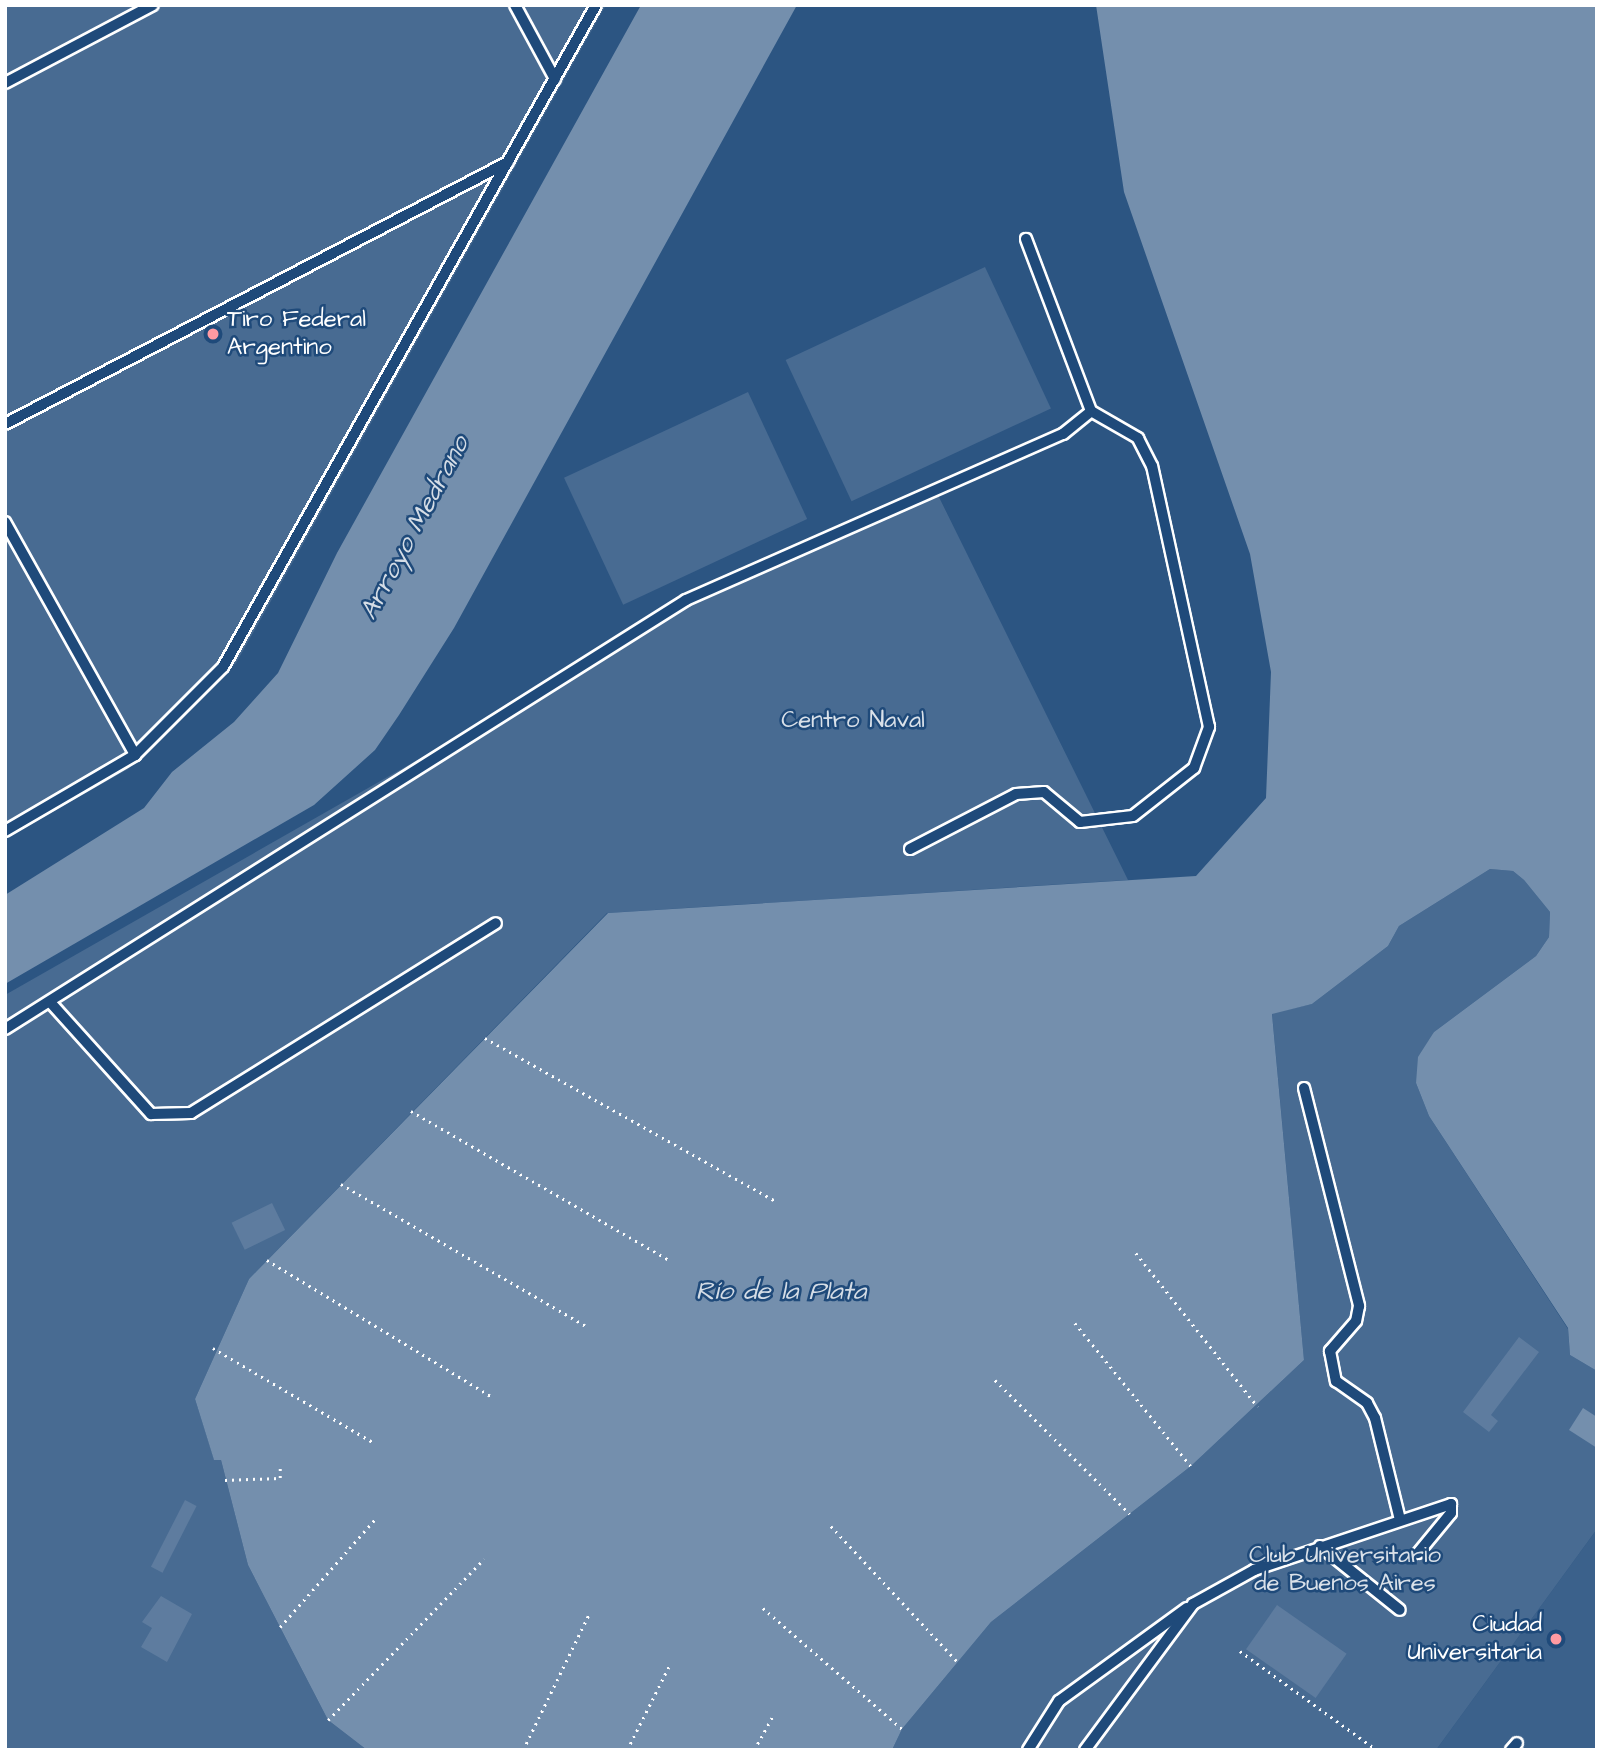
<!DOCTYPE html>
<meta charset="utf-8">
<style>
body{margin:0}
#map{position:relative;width:1602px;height:1755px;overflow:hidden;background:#2c5582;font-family:"Architects Daughter",sans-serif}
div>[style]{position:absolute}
.built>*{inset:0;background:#3b618b}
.green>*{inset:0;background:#486b92;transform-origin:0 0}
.water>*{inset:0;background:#748fad}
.building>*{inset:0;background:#5e7c9f;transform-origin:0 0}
.path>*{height:2.5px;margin-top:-1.25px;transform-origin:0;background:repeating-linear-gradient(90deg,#fff 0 2px,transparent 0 7px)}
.roads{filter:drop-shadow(2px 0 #fff) drop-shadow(-2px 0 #fff) drop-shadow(0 2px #fff) drop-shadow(0 -2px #fff)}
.service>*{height:10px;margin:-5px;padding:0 5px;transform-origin:5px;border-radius:5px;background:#1f4a7a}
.dots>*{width:19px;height:19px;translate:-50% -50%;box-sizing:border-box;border:4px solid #1f4a7a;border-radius:50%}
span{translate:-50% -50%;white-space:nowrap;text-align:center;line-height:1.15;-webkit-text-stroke:5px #1f4a7a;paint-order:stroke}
.poi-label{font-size:24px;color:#fff}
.left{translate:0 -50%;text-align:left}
.right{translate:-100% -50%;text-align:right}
.park-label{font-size:24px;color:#dae1e9}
.water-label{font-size:26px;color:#d5dde6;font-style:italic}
.frame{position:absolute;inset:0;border:7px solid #fff;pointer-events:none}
</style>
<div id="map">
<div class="built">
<div style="clip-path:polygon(1597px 1529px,1597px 1750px,1436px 1750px)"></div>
</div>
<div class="green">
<div style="clip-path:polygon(5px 5px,606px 5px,236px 663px,128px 769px,5px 839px)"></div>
<div style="left:985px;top:267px;width:156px;height:220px;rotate:65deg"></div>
<div style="left:748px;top:392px;width:140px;height:203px;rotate:65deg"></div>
<div style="clip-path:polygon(933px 485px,1128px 880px,607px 913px,249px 1279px,195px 1399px,214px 1459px,221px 1460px,248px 1565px,328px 1720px,367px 1750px,5px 1750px,5px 995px,691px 604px)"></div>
<div style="clip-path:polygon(1490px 869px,1513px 871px,1524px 880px,1550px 912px,1549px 937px,1536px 956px,1434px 1032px,1416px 1083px,1429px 1116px,1568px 1329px,1570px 1355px,1597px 1371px,1597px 1529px,1436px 1750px,892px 1750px,902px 1729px,991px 1622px,1191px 1466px,1304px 1360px,1272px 1013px,1312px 1004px,1388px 946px,1399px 926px)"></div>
</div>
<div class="water">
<div style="clip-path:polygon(641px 5px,797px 5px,454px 628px,399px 715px,375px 750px,314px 805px,5px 984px,5px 895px,144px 808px,172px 772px,234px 722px,278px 673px,337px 553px)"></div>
<div style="clip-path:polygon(1096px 5px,1597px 5px,1597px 1371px,1570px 1355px,1568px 1328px,1429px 1116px,1416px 1083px,1418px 1057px,1434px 1032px,1536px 956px,1549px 937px,1550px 912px,1524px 880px,1513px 871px,1490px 869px,1399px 926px,1388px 946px,1312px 1004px,1272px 1014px,1304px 1360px,1191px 1466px,991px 1622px,902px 1729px,892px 1750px,367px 1750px,328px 1720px,248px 1565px,221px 1460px,214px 1460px,195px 1399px,249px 1279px,608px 913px,1196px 876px,1266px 798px,1271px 672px,1250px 554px,1124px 192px)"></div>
<div style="clip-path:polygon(1583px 1408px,1597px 1417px,1597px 1448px,1569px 1430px)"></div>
</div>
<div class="building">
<div style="left:272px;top:1203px;width:30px;height:45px;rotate:64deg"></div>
<div style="clip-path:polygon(1519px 1337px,1539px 1352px,1491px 1415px,1498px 1421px,1489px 1432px,1463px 1412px)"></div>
<div style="left:185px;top:1500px;width:13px;height:75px;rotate:27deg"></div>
<div style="clip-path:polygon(161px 1596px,192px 1614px,167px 1662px,141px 1647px,152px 1628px,142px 1622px)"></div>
<div style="left:1277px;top:1605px;width:85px;height:54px;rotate:35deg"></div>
</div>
<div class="path">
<div style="left:485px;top:1038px;width:333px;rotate:29.3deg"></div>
<div style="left:411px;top:1111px;width:298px;rotate:30deg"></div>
<div style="left:341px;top:1184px;width:283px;rotate:30.1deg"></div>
<div style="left:1136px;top:1253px;width:196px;rotate:51.6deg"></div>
<div style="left:267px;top:1260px;width:263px;rotate:31.3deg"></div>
<div style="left:1075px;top:1323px;width:184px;rotate:51deg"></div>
<div style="left:213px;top:1348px;width:187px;rotate:30.5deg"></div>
<div style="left:995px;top:1380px;width:190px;rotate:44.8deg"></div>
<div style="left:225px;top:1480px;width:55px;rotate:-2.1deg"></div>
<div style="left:280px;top:1478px;width:10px;rotate:-90deg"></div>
<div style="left:831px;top:1526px;width:186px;rotate:47deg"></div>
<div style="left:763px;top:1608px;width:184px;rotate:41deg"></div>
<div style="left:280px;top:1627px;width:145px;rotate:-48.6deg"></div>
<div style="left:1240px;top:1651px;width:169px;rotate:35.9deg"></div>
<div style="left:328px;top:1720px;width:224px;rotate:-45.9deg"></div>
<div style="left:523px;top:1750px;width:151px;rotate:-64.1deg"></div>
<div style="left:627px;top:1750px;width:94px;rotate:-63.4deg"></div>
<div style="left:754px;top:1750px;width:39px;rotate:-61deg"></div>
</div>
<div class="roads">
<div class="service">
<div style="left:515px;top:5px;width:84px;rotate:61.6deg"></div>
<div style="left:5px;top:83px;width:167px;rotate:-27.8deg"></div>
<div style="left:5px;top:424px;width:567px;rotate:-27.51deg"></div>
<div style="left:5px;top:522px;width:267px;rotate:60.8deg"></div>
<div style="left:5px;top:831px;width:151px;rotate:-30.3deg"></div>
<div style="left:135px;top:755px;width:124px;rotate:-45deg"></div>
<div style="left:223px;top:667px;width:760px;rotate:-60.6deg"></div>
<div style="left:910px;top:849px;width:119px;rotate:-27.4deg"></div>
<div style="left:1016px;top:794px;width:28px;rotate:-4deg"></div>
<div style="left:1044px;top:792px;width:47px;rotate:39.8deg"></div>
<div style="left:1080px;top:822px;width:53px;rotate:-6.5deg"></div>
<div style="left:1133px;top:816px;width:78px;rotate:-38.2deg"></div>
<div style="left:1194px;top:768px;width:44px;rotate:-69.9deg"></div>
<div style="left:1209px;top:727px;width:267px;rotate:-102.3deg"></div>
<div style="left:1152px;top:466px;width:31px;rotate:-117deg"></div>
<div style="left:1138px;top:438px;width:54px;rotate:-150.1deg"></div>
<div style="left:50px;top:1002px;width:151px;rotate:48deg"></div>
<div style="left:151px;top:1114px;width:40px;rotate:-1.4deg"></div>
<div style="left:191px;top:1113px;width:359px;rotate:-31.9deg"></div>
<div style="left:5px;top:1029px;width:805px;rotate:-32.21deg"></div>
<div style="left:686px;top:600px;width:412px;rotate:-23.8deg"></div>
<div style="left:1063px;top:434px;width:36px;rotate:-39deg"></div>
<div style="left:1091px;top:411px;width:184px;rotate:-110.7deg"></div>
<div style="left:1304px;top:1088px;width:225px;rotate:75.8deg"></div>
<div style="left:1359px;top:1306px;width:15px;rotate:101deg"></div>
<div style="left:1356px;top:1321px;width:40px;rotate:131deg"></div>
<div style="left:1330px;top:1351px;width:31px;rotate:79deg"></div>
<div style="left:1336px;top:1381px;width:38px;rotate:35deg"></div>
<div style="left:1367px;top:1403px;width:17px;rotate:62deg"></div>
<div style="left:1375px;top:1418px;width:105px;rotate:76.2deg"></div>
<div style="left:1320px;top:1546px;width:102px;rotate:38.7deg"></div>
<div style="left:1028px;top:1750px;width:58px;rotate:-57.7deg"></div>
<div style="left:1059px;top:1701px;width:158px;rotate:-36deg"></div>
<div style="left:1085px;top:1750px;width:182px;rotate:-53.5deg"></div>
<div style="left:1193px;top:1604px;width:70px;rotate:-29.1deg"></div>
<div style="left:1254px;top:1570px;width:208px;rotate:-18.5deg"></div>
<div style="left:1451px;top:1504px;width:9px;rotate:90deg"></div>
<div style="left:1451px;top:1513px;width:52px;rotate:129.5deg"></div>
<div style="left:1511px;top:1750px;width:9px;rotate:-49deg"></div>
</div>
</div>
<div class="dots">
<div style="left:213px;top:334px;background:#ff9aa2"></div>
<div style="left:1556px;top:1639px;background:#ff9aa2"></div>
</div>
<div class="poi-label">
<span class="left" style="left:227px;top:334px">Tiro Federal<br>Argentino</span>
<span class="right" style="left:1542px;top:1639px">Ciudad<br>Universitaria</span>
</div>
<div class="park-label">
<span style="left:853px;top:721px">Centro Naval</span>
<span style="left:1345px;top:1570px">Club Universitario<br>de Buenos Aires</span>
</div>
<div class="water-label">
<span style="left:415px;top:528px;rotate:-62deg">Arroyo Medrano</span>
<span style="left:781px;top:1292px">Río de la Plata</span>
</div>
<div class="frame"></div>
</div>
